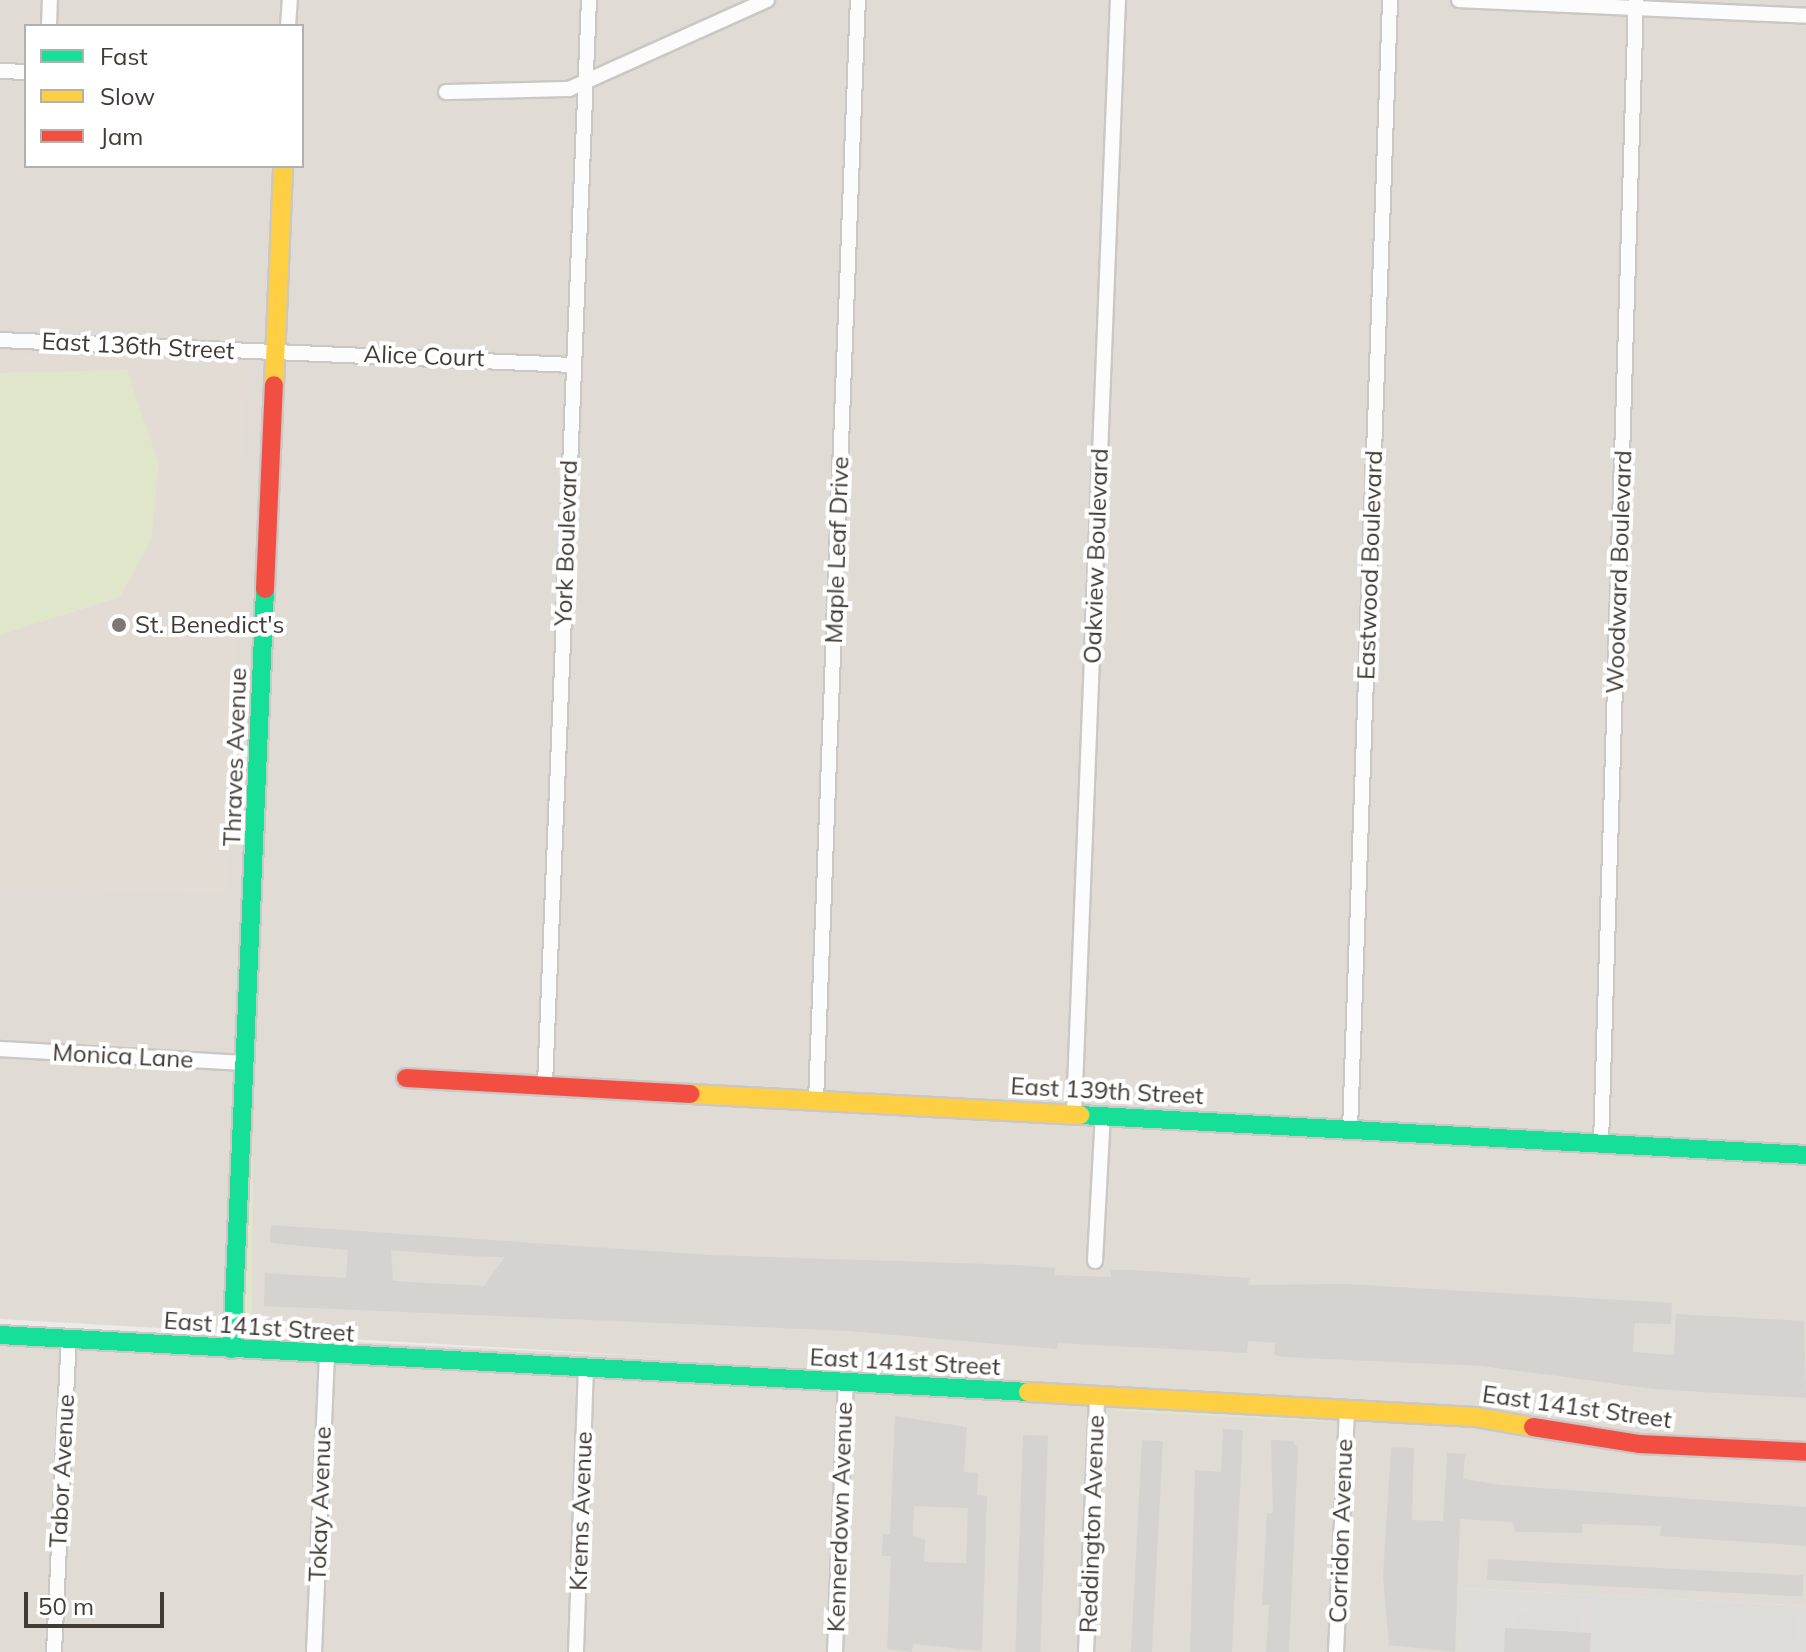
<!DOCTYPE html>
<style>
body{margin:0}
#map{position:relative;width:1806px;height:1652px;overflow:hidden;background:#edebe8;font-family:Mulish,sans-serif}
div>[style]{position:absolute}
.residential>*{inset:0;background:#e1dbd5}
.industrial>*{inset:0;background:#e0dcd9}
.education>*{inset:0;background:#e3dcd4;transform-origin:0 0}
.green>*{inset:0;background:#e0e6ca}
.parking>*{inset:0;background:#dedcd9;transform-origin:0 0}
.building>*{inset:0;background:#d5d2cf;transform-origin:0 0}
.roads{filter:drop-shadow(2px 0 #cac7c4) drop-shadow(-2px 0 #cac7c4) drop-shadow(0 2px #cac7c4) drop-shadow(0 -2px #cac7c4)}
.street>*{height:14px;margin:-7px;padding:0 7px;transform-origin:7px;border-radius:7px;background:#fcfcfc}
.fast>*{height:18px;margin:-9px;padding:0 9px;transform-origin:9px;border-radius:9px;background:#16e098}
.slow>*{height:18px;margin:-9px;padding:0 9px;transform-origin:9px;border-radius:9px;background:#ffcf43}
.jam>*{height:18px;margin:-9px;padding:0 9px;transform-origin:9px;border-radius:9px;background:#f24e42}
.dots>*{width:22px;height:22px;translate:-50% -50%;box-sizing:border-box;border:4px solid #fff;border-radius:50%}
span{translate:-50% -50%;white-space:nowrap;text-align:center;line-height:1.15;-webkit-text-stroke:8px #fff;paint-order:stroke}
.street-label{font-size:24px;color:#423a35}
.poi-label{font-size:24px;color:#423a35}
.left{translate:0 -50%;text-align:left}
.legend{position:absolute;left:24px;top:24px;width:280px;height:144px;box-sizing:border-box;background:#fff;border:2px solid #b3b0ae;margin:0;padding:10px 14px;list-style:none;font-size:24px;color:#423a35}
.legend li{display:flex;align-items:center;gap:16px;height:40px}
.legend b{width:40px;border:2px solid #b3b0ae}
.scale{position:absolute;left:24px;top:1592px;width:140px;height:36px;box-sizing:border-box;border:4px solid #423a35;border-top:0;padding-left:10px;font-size:24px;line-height:28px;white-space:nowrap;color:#423a35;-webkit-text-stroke:6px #fff;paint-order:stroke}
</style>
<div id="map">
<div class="residential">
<div style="clip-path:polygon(evenodd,0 0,1806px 0,1806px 1606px,1464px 1588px,1460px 1652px,0 1652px,0 1325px,685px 1358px,0 1319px,0 0,26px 26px,302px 26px,302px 166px,26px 166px,26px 26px)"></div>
</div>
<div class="industrial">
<div style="clip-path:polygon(1463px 1588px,1806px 1606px,1806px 1652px,1460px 1652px)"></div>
</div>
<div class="education">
<div style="left:0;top:353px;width:248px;height:533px;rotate:2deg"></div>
</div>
<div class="green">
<div style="clip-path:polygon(127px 370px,159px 465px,151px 540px,120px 597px,0 635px,0 373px)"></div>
<div style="clip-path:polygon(253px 1136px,252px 1324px,246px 1327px,244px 1317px)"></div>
<div style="clip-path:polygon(1123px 1409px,1323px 1420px,1329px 1422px,1114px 1411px)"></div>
</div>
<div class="parking">
<div style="clip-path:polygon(1593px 1595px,1796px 1606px,1793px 1652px,1590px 1652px)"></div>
<div style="left:1518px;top:1613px;width:61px;height:16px;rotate:4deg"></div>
</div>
<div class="building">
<div style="clip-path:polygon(evenodd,271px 1225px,710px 1255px,1017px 1265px,1055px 1268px,1055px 1275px,1111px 1277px,1111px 1270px,1133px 1270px,1249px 1278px,1248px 1285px,1346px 1284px,1672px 1303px,1671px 1324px,1635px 1323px,1633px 1352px,1674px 1355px,1676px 1314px,1804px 1321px,1806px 1398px,1654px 1389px,1482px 1366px,1283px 1357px,1274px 1355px,1275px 1343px,1248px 1341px,1247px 1353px,1058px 1343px,1057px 1349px,849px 1331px,264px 1306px,265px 1273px,346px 1278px,348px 1250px,270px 1243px,271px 1225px,391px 1250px,463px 1256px,505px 1257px,484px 1286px,393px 1281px,391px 1250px)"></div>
<div style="clip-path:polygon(evenodd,895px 1416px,967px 1427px,964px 1472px,978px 1473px,977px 1495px,987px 1496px,982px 1651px,913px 1644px,912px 1652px,887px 1649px,891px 1556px,882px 1556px,883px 1534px,890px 1535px,895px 1416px,914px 1506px,968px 1508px,966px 1563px,924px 1562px,925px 1540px,913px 1536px,914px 1506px)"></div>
<div style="clip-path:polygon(1223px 1429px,1243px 1430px,1232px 1652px,1190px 1652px,1195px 1470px,1221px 1472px)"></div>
<div style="left:1023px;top:1435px;width:25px;height:217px;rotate:2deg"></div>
<div style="left:1142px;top:1440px;width:21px;height:212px;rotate:3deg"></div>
<div style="clip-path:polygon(1271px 1440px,1293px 1441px,1298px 1449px,1289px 1652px,1266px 1652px,1269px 1605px,1262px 1605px,1267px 1513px,1273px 1513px)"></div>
<div style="clip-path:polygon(1391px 1447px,1414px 1448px,1412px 1520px,1443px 1521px,1447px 1453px,1465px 1454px,1463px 1479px,1500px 1485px,1806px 1507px,1806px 1546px,1660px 1536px,1661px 1526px,1582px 1524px,1582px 1533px,1535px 1532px,1516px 1532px,1512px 1522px,1460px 1519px,1455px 1652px,1389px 1645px,1383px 1577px)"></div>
<div style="left:1488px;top:1559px;width:316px;height:21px;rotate:3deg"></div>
<div style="clip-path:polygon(1505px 1628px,1591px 1633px,1590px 1652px,1504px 1652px)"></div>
</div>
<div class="roads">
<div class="street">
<div style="left:1459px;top:0;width:347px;rotate:2.6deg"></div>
<div style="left:49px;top:26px;width:26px;rotate:-88deg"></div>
<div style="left:288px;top:26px;width:26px;rotate:-86deg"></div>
<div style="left:0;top:71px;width:26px;rotate:2deg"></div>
<div style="left:446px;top:92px;width:123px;rotate:-1.4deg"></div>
<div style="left:569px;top:89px;width:217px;rotate:-24.2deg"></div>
<div style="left:0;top:340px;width:574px;rotate:2.5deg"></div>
<div style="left:0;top:1049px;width:246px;rotate:3.3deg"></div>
<div style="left:545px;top:1085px;width:1086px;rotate:-87.68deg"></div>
<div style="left:816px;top:1101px;width:1102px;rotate:-87.82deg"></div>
<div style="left:1074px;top:1113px;width:1114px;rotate:-87.74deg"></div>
<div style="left:1350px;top:1130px;width:1131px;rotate:-87.97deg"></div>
<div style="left:1601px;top:1144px;width:1145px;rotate:-88.25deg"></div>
<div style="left:1095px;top:1261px;width:147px;rotate:-86.9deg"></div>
<div style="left:54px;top:1652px;width:314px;rotate:-87.3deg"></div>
<div style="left:314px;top:1652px;width:297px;rotate:-87.5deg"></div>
<div style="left:576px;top:1652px;width:283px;rotate:-88deg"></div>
<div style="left:835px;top:1652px;width:270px;rotate:-87.7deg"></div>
<div style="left:1086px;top:1652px;width:256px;rotate:-87.5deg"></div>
<div style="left:1336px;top:1652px;width:241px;rotate:-87.4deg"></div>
</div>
<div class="fast">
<div style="left:1080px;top:1115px;width:727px;rotate:3.15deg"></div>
<div style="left:0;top:1335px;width:1030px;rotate:3.17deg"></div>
<div style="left:232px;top:1349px;width:761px;rotate:-87.51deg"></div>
</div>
<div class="slow">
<div style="left:274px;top:385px;width:219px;rotate:-87.6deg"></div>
<div style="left:691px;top:1094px;width:390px;rotate:3.1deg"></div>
<div style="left:1028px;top:1392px;width:448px;rotate:3.2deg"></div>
<div style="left:1475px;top:1417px;width:59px;rotate:9.8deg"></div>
</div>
<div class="jam">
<div style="left:265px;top:589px;width:204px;rotate:-87.5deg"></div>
<div style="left:406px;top:1078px;width:285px;rotate:3.2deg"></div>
<div style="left:1533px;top:1427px;width:107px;rotate:9.1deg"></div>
<div style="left:1639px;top:1444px;width:167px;rotate:2.7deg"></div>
</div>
</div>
<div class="dots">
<div style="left:119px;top:625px;background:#7e7874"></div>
</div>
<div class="street-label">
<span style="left:138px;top:346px;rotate:3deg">East 136th Street</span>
<span style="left:424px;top:356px;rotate:2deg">Alice Court</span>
<span style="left:566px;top:543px;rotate:-88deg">York Boulevard</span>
<span style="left:837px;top:550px;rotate:-88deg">Maple Leaf Drive</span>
<span style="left:1096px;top:556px;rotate:-88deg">Oakview Boulevard</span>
<span style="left:1370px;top:565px;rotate:-88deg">Eastwood Boulevard</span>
<span style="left:1619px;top:572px;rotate:-88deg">Woodward Boulevard</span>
<span style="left:235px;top:757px;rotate:-88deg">Thraves Avenue</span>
<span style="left:123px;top:1056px;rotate:3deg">Monica Lane</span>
<span style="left:1107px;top:1091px;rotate:3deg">East 139th Street</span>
<span style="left:259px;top:1327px;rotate:4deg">East 141st Street</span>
<span style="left:905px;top:1362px;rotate:3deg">East 141st Street</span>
<span style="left:1577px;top:1407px;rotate:8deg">East 141st Street</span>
<span style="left:62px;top:1471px;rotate:-87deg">Tabor Avenue</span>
<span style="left:320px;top:1504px;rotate:-88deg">Tokay Avenue</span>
<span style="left:581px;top:1511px;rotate:-88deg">Krems Avenue</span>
<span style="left:840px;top:1517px;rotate:-88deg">Kennerdown Avenue</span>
<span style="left:1092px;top:1524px;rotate:-88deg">Reddington Avenue</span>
<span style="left:1341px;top:1531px;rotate:-88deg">Corridon Avenue</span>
</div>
<div class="poi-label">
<span class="left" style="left:135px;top:625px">St. Benedict's</span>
</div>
<ul class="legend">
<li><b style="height:10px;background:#16e098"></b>Fast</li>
<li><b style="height:10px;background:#ffcf43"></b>Slow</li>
<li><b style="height:10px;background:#f24e42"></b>Jam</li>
</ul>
<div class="scale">50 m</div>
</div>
